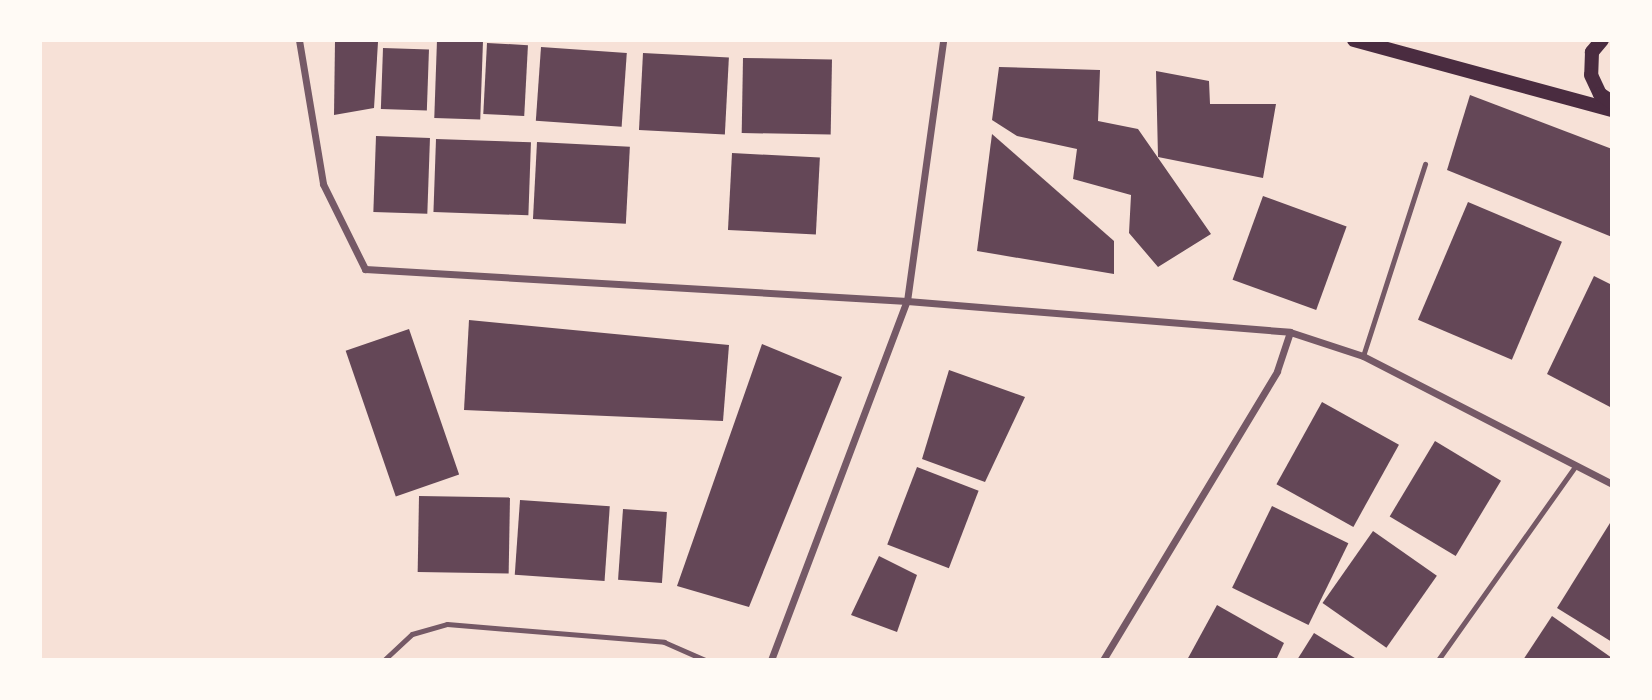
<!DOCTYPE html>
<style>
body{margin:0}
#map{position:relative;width:1652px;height:700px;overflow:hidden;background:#f7e1d7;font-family:Lato,sans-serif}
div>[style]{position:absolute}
.building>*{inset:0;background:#644757;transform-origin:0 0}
.service>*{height:5px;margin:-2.5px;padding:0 2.5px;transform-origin:2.5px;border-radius:2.5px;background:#755966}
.minor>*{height:7px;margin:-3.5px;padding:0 3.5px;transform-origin:3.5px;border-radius:3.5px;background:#755966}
.secondary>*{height:14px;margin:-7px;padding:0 7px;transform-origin:7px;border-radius:7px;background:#4a2c40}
span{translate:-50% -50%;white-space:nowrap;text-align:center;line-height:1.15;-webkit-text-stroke:5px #fffaf5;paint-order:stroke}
.frame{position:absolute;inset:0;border:42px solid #fffaf5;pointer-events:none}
</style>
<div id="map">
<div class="building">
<div style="left:437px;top:40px;width:46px;height:78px;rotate:2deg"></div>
<div style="clip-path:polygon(335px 41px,378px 42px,374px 108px,334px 115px)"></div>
<div style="left:487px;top:43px;width:41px;height:71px;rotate:3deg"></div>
<div style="left:541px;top:47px;width:86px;height:74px;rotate:4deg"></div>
<div style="left:383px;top:48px;width:46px;height:61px;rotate:2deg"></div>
<div style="left:643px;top:53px;width:86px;height:77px;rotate:3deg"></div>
<div style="left:743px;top:58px;width:89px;height:75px;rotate:1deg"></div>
<div style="clip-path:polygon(999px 67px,1100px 70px,1098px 121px,1138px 129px,1211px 234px,1158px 267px,1129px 233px,1131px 195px,1073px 179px,1077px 149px,1017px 136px,992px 120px)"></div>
<div style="clip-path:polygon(1156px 71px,1209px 81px,1210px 104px,1276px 104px,1263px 178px,1158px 157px)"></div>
<div style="clip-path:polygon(1470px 95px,1612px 149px,1612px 237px,1447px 170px)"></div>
<div style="clip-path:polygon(992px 134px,1114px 241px,1114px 274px,977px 251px)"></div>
<div style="left:376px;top:136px;width:54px;height:76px;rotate:2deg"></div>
<div style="left:436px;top:139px;width:95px;height:73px;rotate:2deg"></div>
<div style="left:537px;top:142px;width:93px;height:77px;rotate:3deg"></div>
<div style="left:732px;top:153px;width:88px;height:77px;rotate:3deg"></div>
<div style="left:1263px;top:196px;width:89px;height:89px;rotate:20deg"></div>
<div style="left:1468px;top:202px;width:102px;height:128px;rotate:23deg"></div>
<div style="clip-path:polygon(1594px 276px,1612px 285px,1612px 408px,1547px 374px)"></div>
<div style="clip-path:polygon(469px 320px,729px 345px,723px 421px,464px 410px)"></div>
<div style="left:409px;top:329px;width:154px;height:67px;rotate:71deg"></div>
<div style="clip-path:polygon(762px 344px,842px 377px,749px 607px,677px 586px)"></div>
<div style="clip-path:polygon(949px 370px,1025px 397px,985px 482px,922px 459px)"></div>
<div style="left:1322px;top:402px;width:88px;height:94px;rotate:29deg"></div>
<div style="left:1435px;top:441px;width:77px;height:88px;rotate:31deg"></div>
<div style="left:917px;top:467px;width:66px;height:83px;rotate:21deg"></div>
<div style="left:419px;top:496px;width:91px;height:76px;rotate:1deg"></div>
<div style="left:520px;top:500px;width:90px;height:75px;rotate:4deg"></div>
<div style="left:1272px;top:506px;width:85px;height:91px;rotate:26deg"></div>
<div style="left:623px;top:509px;width:44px;height:71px;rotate:4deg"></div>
<div style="clip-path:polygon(1610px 523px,1612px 524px,1612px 642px,1557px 608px)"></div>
<div style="left:1373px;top:531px;width:78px;height:88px;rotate:35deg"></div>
<div style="clip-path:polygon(879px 556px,917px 575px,897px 632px,851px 615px)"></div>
<div style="clip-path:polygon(1217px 605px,1284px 643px,1276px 660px,1187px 660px)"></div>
<div style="clip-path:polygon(1552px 616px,1612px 658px,1612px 660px,1523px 660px)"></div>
<div style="clip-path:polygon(1314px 633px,1358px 660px,1297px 660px)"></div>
</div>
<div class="service">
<div style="left:1363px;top:356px;width:202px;rotate:-72.1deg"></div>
<div style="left:384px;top:660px;width:38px;rotate:-43deg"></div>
<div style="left:412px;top:634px;width:36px;rotate:-16deg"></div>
<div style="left:447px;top:624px;width:218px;rotate:4.7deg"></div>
<div style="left:664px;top:642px;width:45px;rotate:23.7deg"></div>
<div style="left:1438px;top:660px;width:239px;rotate:-54.7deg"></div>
</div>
<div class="minor">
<div style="left:299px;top:40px;width:146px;rotate:80.5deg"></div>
<div style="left:323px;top:184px;width:95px;rotate:63.7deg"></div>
<div style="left:365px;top:269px;width:543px;rotate:3.38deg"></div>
<div style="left:907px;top:301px;width:384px;rotate:4.6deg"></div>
<div style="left:1290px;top:332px;width:77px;rotate:18.2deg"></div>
<div style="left:1363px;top:356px;width:280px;rotate:27.2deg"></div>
<div style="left:771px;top:660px;width:384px;rotate:-69.3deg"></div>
<div style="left:907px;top:301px;width:263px;rotate:-82.1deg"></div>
<div style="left:1103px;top:660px;width:337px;rotate:-58.9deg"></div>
<div style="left:1277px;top:371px;width:41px;rotate:-71.6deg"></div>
</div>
<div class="secondary">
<div style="left:1354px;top:40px;width:267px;rotate:15.2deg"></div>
<div style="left:1602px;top:40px;width:16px;rotate:130deg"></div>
<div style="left:1592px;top:52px;width:23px;rotate:92deg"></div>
<div style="left:1591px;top:75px;width:21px;rotate:65deg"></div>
<div style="left:1600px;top:94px;width:14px;rotate:34deg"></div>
</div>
<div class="frame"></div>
</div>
